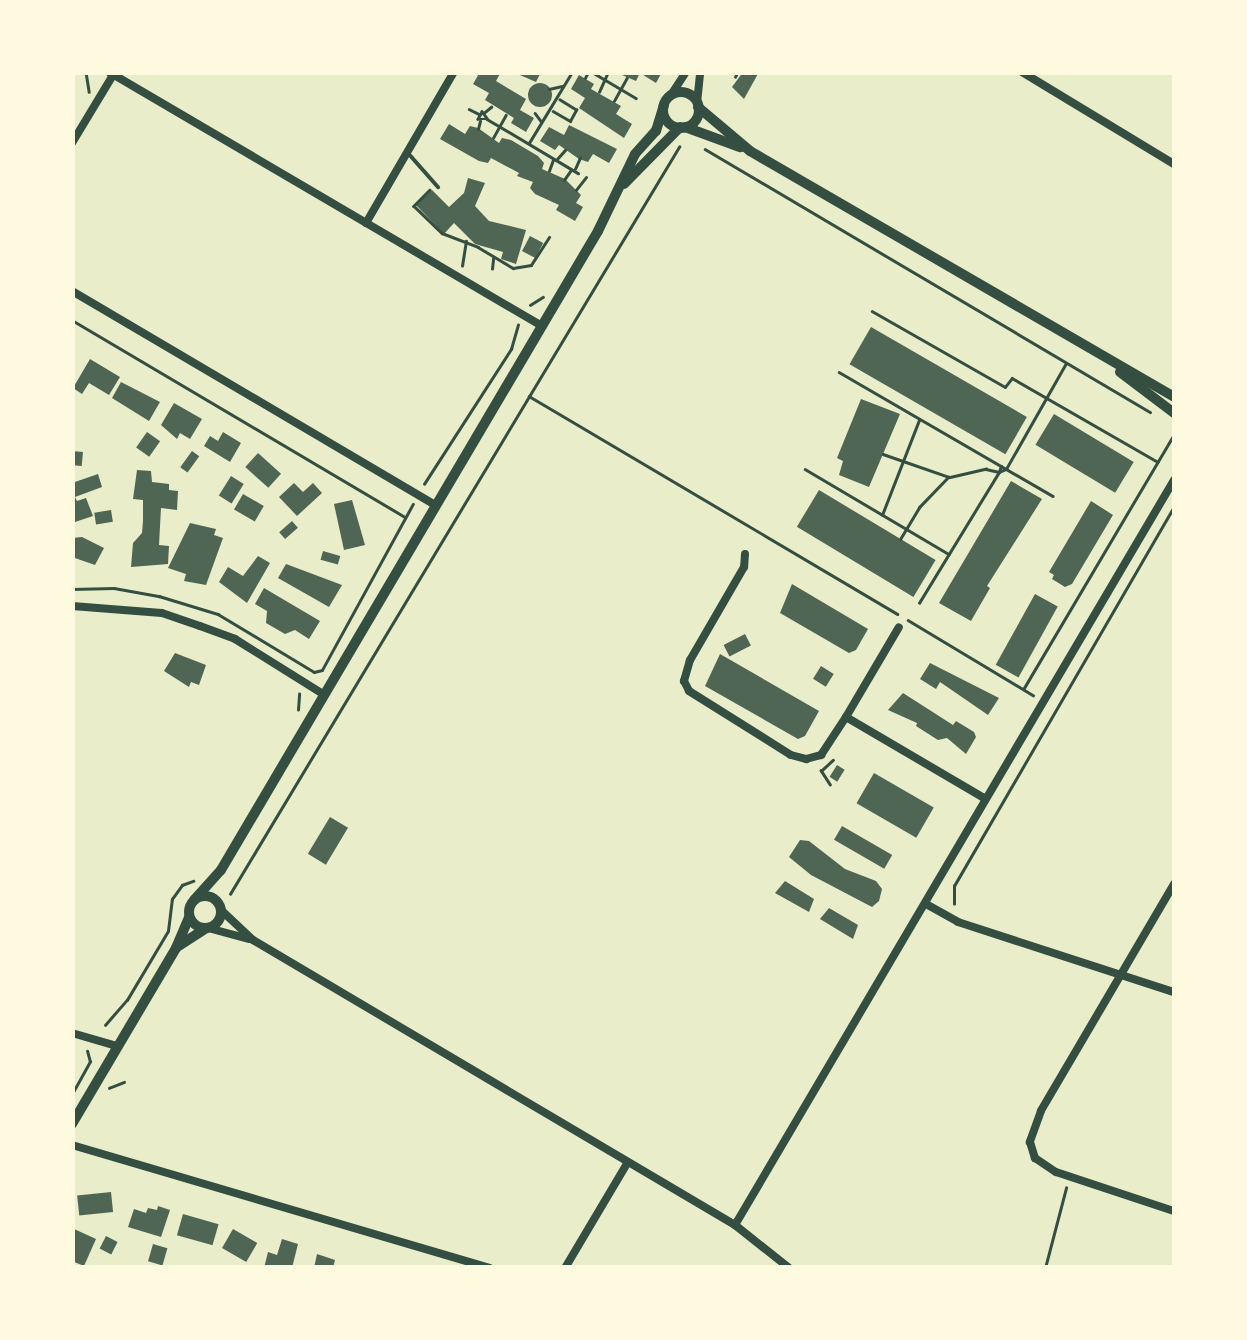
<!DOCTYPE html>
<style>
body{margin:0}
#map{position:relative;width:1247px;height:1340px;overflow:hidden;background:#e9edc9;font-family:"Alegreya Sans",sans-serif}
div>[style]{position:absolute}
.building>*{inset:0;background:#4f6655;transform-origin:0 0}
.round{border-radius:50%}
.path>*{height:2.5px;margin:-1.25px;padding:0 1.25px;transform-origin:1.25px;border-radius:1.25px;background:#344e41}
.service>*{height:4px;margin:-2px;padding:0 2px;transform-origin:2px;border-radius:2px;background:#344e41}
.minor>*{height:8px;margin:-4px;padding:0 4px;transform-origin:4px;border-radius:4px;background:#344e41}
.tertiary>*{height:10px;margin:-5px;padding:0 5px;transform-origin:5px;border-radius:5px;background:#344e41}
.tertiary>.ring{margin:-5px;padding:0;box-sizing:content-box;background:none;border:10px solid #344e41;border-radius:50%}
span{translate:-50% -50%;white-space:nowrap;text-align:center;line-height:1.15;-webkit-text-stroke:8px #fefae0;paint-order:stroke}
.frame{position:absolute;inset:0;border:75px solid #fefae0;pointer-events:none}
</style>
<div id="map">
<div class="building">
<div style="clip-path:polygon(480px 72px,501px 72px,496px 81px,526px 99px,520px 110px,534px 118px,526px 132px,511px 123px,514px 118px,485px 100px,489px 93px,473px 84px)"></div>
<div style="clip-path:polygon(513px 72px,541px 72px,536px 82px)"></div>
<div style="clip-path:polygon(615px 72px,662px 72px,656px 83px,640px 73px,636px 81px)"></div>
<div style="clip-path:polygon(743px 72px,759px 72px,744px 99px,732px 87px)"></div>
<div style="clip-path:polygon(579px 75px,594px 84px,591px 89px,621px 106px,616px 114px,632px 124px,624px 138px,579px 108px,585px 98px,571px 89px)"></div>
<div class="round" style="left:528px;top:83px;width:24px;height:24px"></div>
<div style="clip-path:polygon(449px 124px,465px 134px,470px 126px,478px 128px,499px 143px,502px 138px,511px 140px,538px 156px,544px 163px,542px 169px,565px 179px,581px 195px,576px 203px,583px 207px,575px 221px,556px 210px,559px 205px,535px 194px,530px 188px,533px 182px,517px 176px,519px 173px,491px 158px,488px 163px,479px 161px,440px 139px)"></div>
<div style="clip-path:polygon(569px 125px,617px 149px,609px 163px,593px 154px,588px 162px,579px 159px,559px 145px,555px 150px,540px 141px,549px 127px,564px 135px)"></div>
<div style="clip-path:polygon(468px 178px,485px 183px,475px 206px,489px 221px,526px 230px,516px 264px,501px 259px,503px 252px,475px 244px,454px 223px,444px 234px,416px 205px,432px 190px,449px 207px,464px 193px)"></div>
<div style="left:530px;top:236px;width:15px;height:17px;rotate:28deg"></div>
<div style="left:871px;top:327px;width:180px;height:43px;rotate:30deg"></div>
<div style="clip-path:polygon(90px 359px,120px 377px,109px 395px,89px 383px,82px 394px,73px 388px)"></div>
<div style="clip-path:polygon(121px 382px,160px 402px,149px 421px,112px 398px)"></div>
<div style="clip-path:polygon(861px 399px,900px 414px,869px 487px,839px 475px,843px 461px,837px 458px)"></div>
<div style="clip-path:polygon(174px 403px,202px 419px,190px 439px,180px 433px,177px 439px,161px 425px)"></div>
<div style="left:1054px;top:414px;width:93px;height:36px;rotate:31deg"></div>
<div style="left:147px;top:432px;width:16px;height:19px;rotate:35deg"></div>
<div style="clip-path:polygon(223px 432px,241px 443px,230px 462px,204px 446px,210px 436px,218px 441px)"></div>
<div style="left:72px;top:451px;width:11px;height:14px;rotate:5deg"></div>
<div style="left:192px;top:451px;width:9px;height:20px;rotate:36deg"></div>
<div style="left:258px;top:453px;width:31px;height:19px;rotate:42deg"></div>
<div style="clip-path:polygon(137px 470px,151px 471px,152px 482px,169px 484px,169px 490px,178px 491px,177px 510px,161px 508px,159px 545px,169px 546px,168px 564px,131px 567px,133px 543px,142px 533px,143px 521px,143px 500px,133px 499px)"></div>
<div style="clip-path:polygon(98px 474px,102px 487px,75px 497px,77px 501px,86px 498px,93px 516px,72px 523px,72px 483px)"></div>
<div style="left:231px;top:476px;width:15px;height:23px;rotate:32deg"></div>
<div style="clip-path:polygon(1011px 481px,1042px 499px,987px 586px,990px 588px,971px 621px,939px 603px)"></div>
<div style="clip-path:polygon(294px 483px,303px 492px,313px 483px,322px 493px,297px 516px,279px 497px)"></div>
<div style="left:819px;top:490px;width:136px;height:43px;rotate:31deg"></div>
<div style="left:243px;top:494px;width:24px;height:18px;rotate:30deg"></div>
<div style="clip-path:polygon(352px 500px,365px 545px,344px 550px,334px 504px)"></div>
<div style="clip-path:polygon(1091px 501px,1113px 515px,1072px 584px,1065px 587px,1052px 579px,1054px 575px,1049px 572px)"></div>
<div style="left:111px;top:510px;width:12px;height:17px;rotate:81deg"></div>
<div style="left:292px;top:521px;width:9px;height:17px;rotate:49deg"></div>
<div style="clip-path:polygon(190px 523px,216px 529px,214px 535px,223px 538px,206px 585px,184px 581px,186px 574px,168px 568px)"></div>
<div style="clip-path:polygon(82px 537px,104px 548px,95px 565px,72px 557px,72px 538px)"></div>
<div style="left:323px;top:551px;width:18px;height:9px;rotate:16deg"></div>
<div style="clip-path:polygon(258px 556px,270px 563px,247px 603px,219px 582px,228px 567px,243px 576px)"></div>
<div style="clip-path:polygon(286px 564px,342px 585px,329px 607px,278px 578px)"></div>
<div style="clip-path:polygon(792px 584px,868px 629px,856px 650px,849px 653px,780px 613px)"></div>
<div style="clip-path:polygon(264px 588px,320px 621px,309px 639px,295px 630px,285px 634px,266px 623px,267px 611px,255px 604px)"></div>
<div style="left:1035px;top:594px;width:26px;height:81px;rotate:29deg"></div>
<div style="left:745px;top:634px;width:13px;height:24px;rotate:63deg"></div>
<div style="clip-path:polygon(175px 653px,206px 665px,199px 685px,191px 682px,189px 687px,164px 671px)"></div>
<div style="clip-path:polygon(720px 654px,819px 711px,805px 736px,798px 739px,705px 686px)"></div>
<div style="clip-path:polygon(930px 663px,999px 698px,988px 715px,940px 682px,936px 689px,920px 679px)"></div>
<div style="left:821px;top:666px;width:15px;height:15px;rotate:32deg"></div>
<div style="clip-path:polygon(903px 693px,953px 725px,956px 721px,974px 732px,976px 737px,966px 754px,947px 738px,938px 740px,916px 726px,917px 723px,888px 710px)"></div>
<div style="left:837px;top:765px;width:9px;height:14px;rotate:32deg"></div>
<div style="left:874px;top:773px;width:69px;height:35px;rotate:30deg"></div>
<div style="left:330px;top:817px;width:21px;height:43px;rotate:31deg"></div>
<div style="left:842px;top:826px;width:58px;height:16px;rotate:30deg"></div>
<div style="clip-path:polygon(800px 840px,809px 841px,845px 869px,876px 881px,882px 889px,879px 901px,872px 907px,811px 875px,789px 857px)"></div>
<div style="clip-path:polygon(785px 881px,814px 899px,809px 912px,775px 893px)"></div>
<div style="clip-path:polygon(829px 908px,858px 925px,853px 939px,820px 919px)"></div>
<div style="left:111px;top:1192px;width:20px;height:34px;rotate:84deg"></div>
<div style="clip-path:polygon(158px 1206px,170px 1210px,161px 1237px,128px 1227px,134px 1209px,146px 1213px,148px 1208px,157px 1210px)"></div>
<div style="left:183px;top:1214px;width:37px;height:22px;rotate:16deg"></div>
<div style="clip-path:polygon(72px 1228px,96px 1239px,84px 1266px,72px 1261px)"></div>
<div style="left:233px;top:1229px;width:28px;height:22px;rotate:30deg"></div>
<div style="left:106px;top:1236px;width:13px;height:14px;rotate:27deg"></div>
<div style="clip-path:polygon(282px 1239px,298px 1244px,292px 1268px,264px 1268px,268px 1252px,277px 1255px)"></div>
<div style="left:153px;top:1244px;width:15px;height:18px;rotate:16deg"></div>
<div style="clip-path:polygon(317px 1254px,335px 1260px,333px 1268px,314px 1268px)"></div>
</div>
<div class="path">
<div style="left:86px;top:72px;width:20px;rotate:81deg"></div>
<div style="left:592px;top:72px;width:51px;rotate:30.6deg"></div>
<div style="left:735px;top:77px;width:4px;rotate:-63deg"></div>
<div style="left:585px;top:78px;width:7px;rotate:-63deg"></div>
<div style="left:549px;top:89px;width:13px;rotate:-13deg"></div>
<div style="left:599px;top:92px;width:22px;rotate:-66deg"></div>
<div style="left:614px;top:101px;width:26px;rotate:-61deg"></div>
<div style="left:469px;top:109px;width:11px;rotate:27deg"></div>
<div style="left:553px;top:111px;width:20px;rotate:30deg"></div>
<div style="left:570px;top:121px;width:13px;rotate:-61deg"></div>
<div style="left:576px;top:110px;width:19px;rotate:-148deg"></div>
<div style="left:485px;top:112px;width:8px;rotate:-40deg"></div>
<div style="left:535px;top:113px;width:10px;rotate:53deg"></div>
<div style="left:487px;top:119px;width:9px;rotate:-126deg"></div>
<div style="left:482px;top:112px;width:8px;rotate:120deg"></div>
<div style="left:478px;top:119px;width:9px"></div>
<div style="left:487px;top:119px;width:106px;rotate:30.7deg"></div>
<div style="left:478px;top:129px;width:8px;rotate:-76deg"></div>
<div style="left:493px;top:138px;width:26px;rotate:-61deg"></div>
<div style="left:529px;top:143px;width:83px;rotate:-58.8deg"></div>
<div style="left:705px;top:149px;width:517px;rotate:30.58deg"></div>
<div style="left:557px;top:159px;width:12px;rotate:-48deg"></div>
<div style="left:575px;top:169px;width:12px;rotate:-66deg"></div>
<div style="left:549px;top:171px;width:12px;rotate:-70deg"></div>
<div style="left:564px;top:180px;width:12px;rotate:-55deg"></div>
<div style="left:430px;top:190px;width:23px;rotate:135deg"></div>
<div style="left:414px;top:206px;width:39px;rotate:44deg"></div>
<div style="left:442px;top:233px;width:39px;rotate:21deg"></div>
<div style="left:478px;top:247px;width:41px;rotate:31deg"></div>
<div style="left:513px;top:268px;width:18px;rotate:-9deg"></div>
<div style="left:531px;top:265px;width:33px;rotate:-57deg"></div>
<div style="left:576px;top:190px;width:16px;rotate:-52deg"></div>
<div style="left:462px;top:266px;width:25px;rotate:-81deg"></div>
<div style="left:492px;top:269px;width:10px;rotate:-84deg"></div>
<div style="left:530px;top:305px;width:15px;rotate:-32deg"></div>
<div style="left:872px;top:311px;width:153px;rotate:29.7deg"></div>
<div style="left:1005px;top:387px;width:11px;rotate:-52deg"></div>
<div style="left:1012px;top:378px;width:168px;rotate:29.9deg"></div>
<div style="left:72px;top:320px;width:386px;rotate:30.6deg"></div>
<div style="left:839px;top:372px;width:247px;rotate:30.1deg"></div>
<div style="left:529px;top:396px;width:428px;rotate:30.6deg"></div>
<div style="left:883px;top:454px;width:70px;rotate:19.2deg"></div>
<div style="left:949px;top:477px;width:42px;rotate:134deg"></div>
<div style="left:920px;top:507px;width:37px;rotate:121deg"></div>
<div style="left:805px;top:469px;width:167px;rotate:30.6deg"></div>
<div style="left:950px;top:477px;width:37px;rotate:-13deg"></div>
<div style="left:986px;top:469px;width:13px;rotate:13deg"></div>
<div style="left:999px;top:472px;width:6px;rotate:-72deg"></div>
<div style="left:424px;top:484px;width:161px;rotate:-57.2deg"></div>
<div style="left:511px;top:349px;width:25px;rotate:-74deg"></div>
<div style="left:882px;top:515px;width:102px;rotate:-68.7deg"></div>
<div style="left:72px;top:589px;width:42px;rotate:-1.4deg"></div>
<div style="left:114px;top:588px;width:46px;rotate:10.1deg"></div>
<div style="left:159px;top:596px;width:62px;rotate:17deg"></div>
<div style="left:218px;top:614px;width:112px;rotate:31.1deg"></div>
<div style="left:314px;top:672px;width:8px;rotate:-14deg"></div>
<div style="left:322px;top:670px;width:189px;rotate:-61.3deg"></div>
<div style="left:919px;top:603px;width:153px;rotate:-58.6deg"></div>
<div style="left:999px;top:472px;width:8px;rotate:-23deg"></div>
<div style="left:1006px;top:469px;width:120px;rotate:-60.4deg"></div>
<div style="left:908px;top:620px;width:146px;rotate:31deg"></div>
<div style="left:1024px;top:688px;width:295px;rotate:-59.4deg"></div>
<div style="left:298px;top:710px;width:16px;rotate:-86deg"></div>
<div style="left:830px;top:785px;width:17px;rotate:-123deg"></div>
<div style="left:821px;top:771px;width:16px;rotate:-43deg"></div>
<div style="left:230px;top:894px;width:872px;rotate:-58.99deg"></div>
<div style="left:954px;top:904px;width:18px;rotate:-90deg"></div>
<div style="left:954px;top:886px;width:439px;rotate:-59.9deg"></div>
<div style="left:105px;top:1025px;width:33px;rotate:-49deg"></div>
<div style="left:127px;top:1000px;width:80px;rotate:-59.3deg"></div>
<div style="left:168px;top:931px;width:32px;rotate:-83deg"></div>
<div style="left:172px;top:899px;width:17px;rotate:-54deg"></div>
<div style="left:182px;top:885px;width:12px;rotate:-20deg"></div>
<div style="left:109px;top:1088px;width:16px;rotate:-22deg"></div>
<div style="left:72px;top:1094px;width:37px;rotate:-61deg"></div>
<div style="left:90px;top:1062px;width:11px;rotate:-105deg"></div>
<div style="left:1045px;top:1268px;width:83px;rotate:-75.3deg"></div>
</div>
<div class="service">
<div style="left:407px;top:152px;width:47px;rotate:48.5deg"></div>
</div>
<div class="minor">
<div style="left:109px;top:72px;width:502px;rotate:30.4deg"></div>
<div style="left:1022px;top:72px;width:178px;rotate:31.2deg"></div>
<div style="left:671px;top:95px;width:27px;rotate:-57deg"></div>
<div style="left:697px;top:103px;width:31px;rotate:-84deg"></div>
<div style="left:72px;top:143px;width:79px;rotate:-58.9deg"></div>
<div style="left:366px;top:223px;width:175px;rotate:-59.8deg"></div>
<div style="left:72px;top:291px;width:422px;rotate:30.5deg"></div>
<div style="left:745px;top:554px;width:13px;rotate:94deg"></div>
<div style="left:744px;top:567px;width:108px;rotate:120.1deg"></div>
<div style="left:690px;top:660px;width:22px;rotate:106deg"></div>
<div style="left:684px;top:681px;width:11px;rotate:63deg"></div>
<div style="left:689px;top:691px;width:120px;rotate:32.1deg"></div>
<div style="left:791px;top:755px;width:16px;rotate:15deg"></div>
<div style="left:806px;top:759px;width:16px;rotate:-15deg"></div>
<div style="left:821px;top:755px;width:45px;rotate:-56.7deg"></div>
<div style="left:846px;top:717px;width:162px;rotate:30.4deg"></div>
<div style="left:72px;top:606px;width:90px;rotate:4.4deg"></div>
<div style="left:162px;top:613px;width:40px;rotate:18.9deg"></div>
<div style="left:200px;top:626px;width:37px;rotate:20deg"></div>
<div style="left:235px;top:639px;width:104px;rotate:32deg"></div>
<div style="left:846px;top:717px;width:104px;rotate:-59.5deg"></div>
<div style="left:1174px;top:884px;width:263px;rotate:120.4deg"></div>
<div style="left:1041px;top:1111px;width:33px;rotate:110deg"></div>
<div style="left:1030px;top:1142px;width:17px;rotate:73deg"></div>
<div style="left:1035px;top:1158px;width:25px;rotate:34deg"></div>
<div style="left:1056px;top:1172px;width:124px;rotate:18.3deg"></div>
<div style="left:926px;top:904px;width:37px;rotate:29deg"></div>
<div style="left:958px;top:922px;width:227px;rotate:18deg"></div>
<div style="left:221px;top:910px;width:44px;rotate:43.2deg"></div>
<div style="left:253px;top:940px;width:560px;rotate:30.6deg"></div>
<div style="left:735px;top:1225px;width:69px;rotate:38.5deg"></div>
<div style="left:208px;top:928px;width:42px;rotate:15deg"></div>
<div style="left:72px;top:1033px;width:47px;rotate:16.1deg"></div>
<div style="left:72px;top:1145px;width:435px;rotate:16.4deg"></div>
<div style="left:735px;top:1225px;width:865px;rotate:-59.49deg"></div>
<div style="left:565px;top:1268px;width:123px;rotate:-59.3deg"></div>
</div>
<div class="tertiary">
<div class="ring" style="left:663px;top:92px;width:26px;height:26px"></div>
<div style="left:698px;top:107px;width:68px;rotate:40.2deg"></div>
<div style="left:750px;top:151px;width:490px;rotate:30.1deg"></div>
<div style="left:685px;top:127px;width:59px;rotate:20deg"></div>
<div style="left:624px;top:184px;width:80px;rotate:-45.5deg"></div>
<div style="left:1120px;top:372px;width:68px;rotate:37.2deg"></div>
<div class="ring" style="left:189px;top:896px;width:22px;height:22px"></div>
<div style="left:194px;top:900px;width:40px;rotate:-48deg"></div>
<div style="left:221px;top:870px;width:742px;rotate:-59.46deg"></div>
<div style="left:598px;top:231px;width:85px;rotate:-64.3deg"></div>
<div style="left:635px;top:154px;width:31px;rotate:-48deg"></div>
<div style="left:656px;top:131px;width:27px;rotate:-73deg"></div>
<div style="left:177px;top:947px;width:35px;rotate:-33deg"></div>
<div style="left:72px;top:1124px;width:204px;rotate:-59.4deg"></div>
<div style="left:176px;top:948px;width:34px;rotate:-67deg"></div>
</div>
<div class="frame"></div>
</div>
